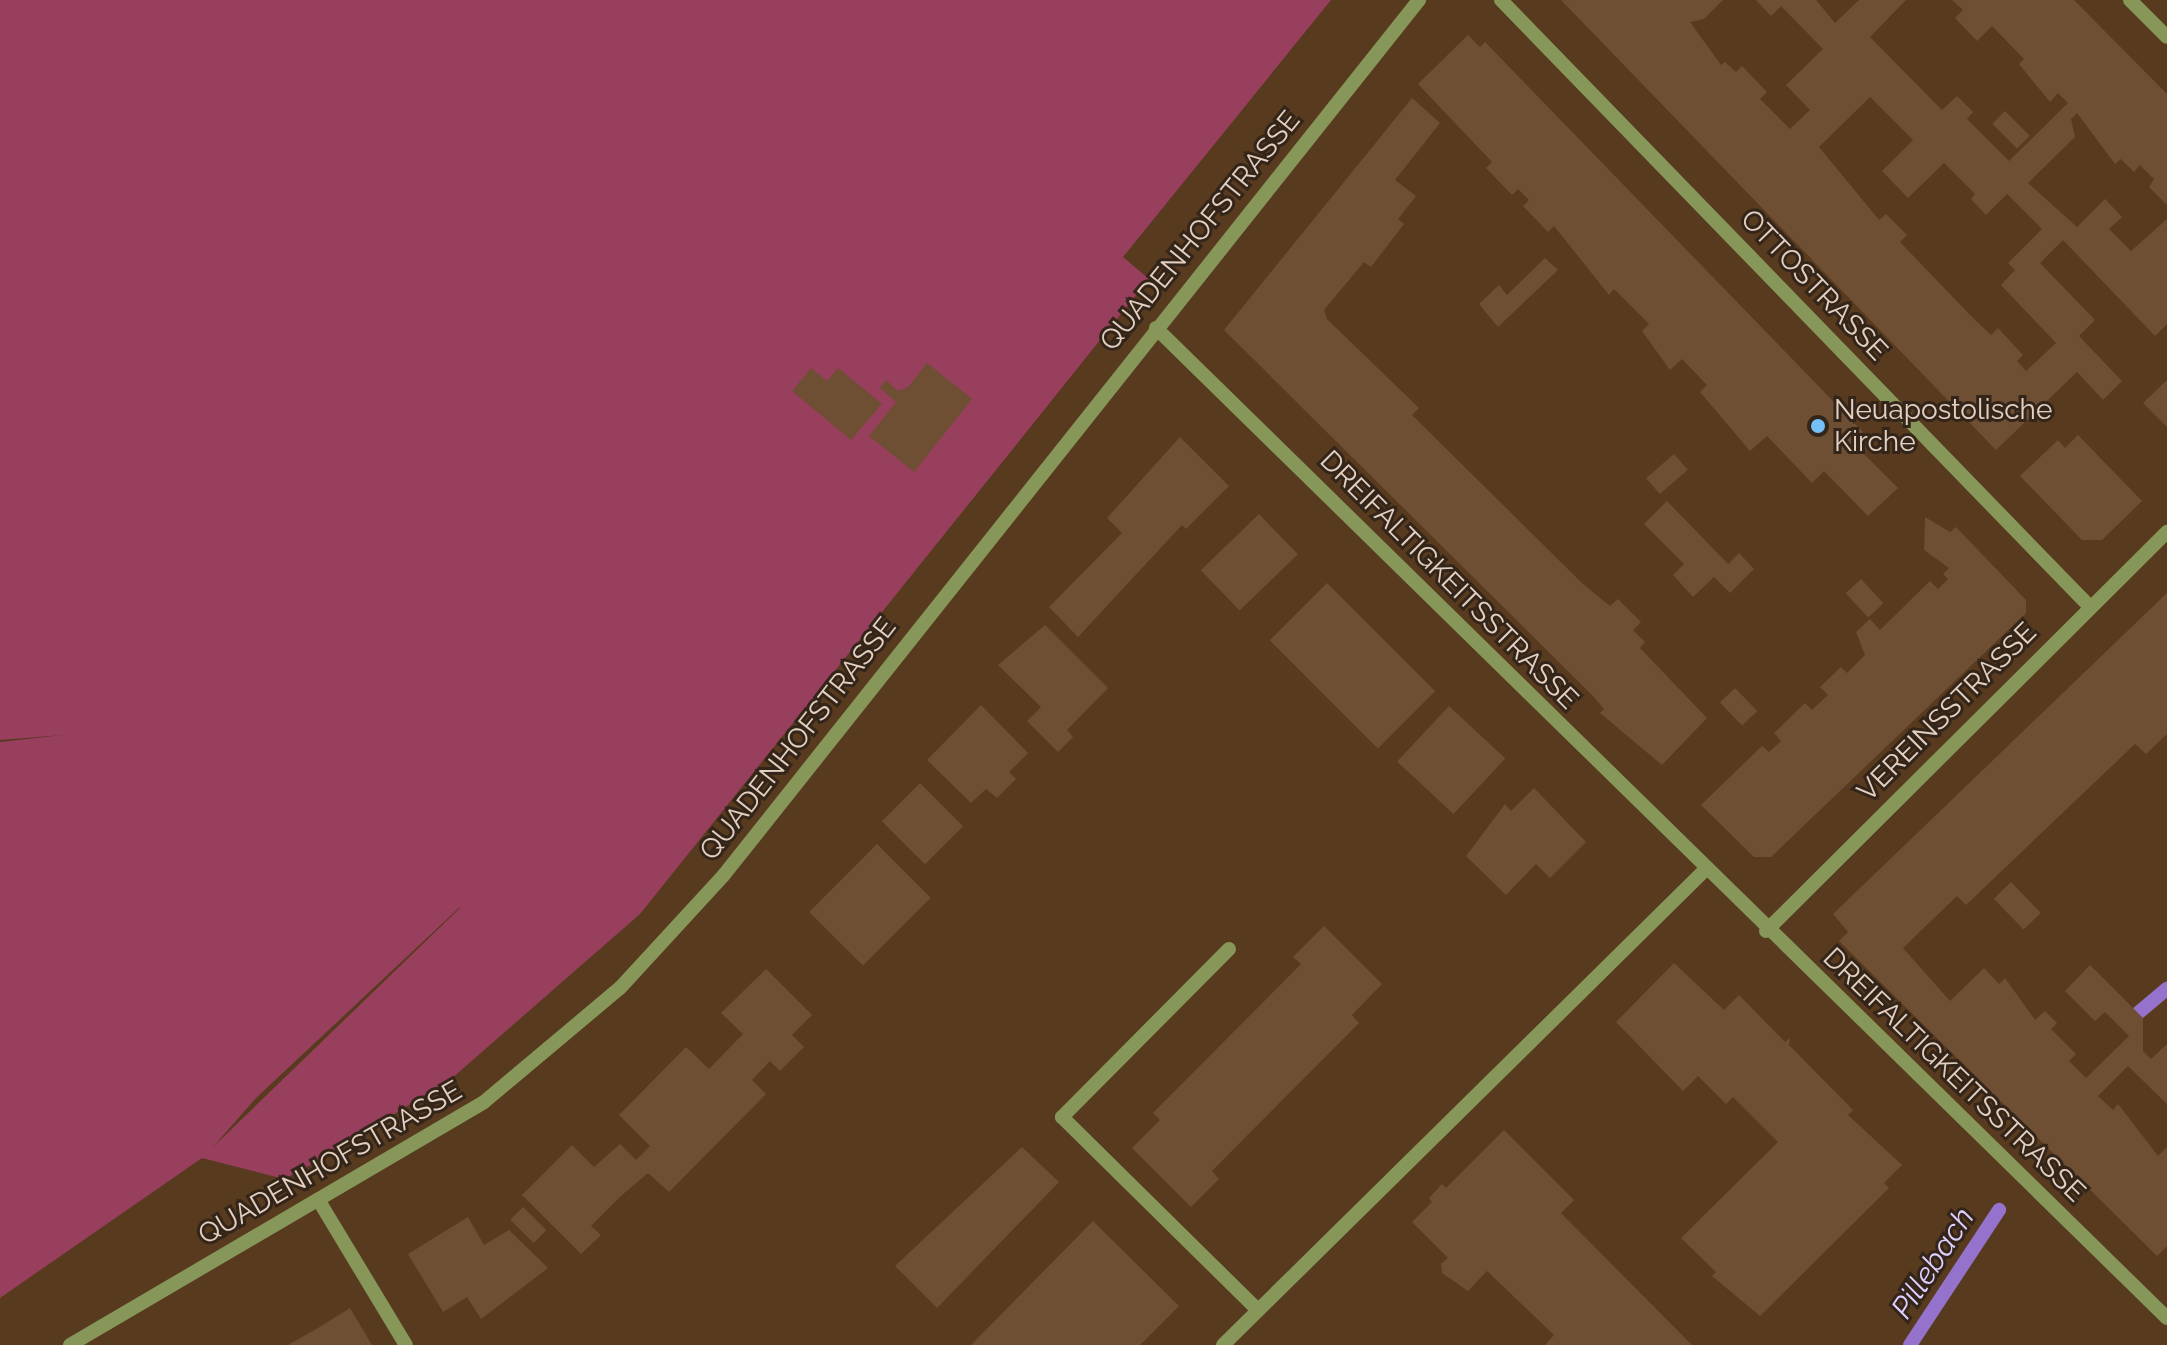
<!DOCTYPE html>
<style>
body{margin:0}
#map{position:relative;width:2167px;height:1345px;overflow:hidden;background:#583a1f;font-family:Raleway,sans-serif}
div>[style]{position:absolute}
.green>*{inset:0;background:#973f5d}
.stream>*{height:14px;margin:-7px;padding:0 7px;transform-origin:7px;border-radius:7px;background:#9572cb}
.building>*{inset:0;background:#6f4f34;transform-origin:0 0}
.minor>*{height:14px;margin:-7px;padding:0 7px;transform-origin:7px;border-radius:7px;background:#869759}
.dots>*{width:22px;height:22px;translate:-50% -50%;box-sizing:border-box;border:4px solid #332519;border-radius:50%}
span{translate:-50% -50%;white-space:nowrap;text-align:center;line-height:1.15;-webkit-text-stroke:6px #332519;paint-order:stroke}
.street-label{font-size:28px;color:#e3d0c1}
.poi-label{font-size:28px;color:#e3d0c1}
.left{translate:0 -50%;text-align:left}
.water-label{font-size:30px;color:#dfcffd;font-style:italic}
</style>
<div id="map">
<div class="green">
<div style="clip-path:polygon(evenodd,0 0,1331px 0,1123px 257px,1149px 279px,640px 914px,451px 1079px,318px 1161px,284px 1179px,202px 1158px,0 1298px,0 742px,63px 735px,0 740px,0 0,460px 907px,460px 908px,213px 1147px,256px 1098px,460px 907px)"></div>
</div>
<div class="stream">
<div style="left:2138px;top:1013px;width:38px;rotate:-40deg"></div>
<div style="left:1910px;top:1345px;width:162px;rotate:-56.6deg"></div>
</div>
<div class="building">
<div style="clip-path:polygon(evenodd,1561px 0,1723px 0,1704px 19px,1690px 22px,1721px 65px,1725px 62px,1736px 72px,1742px 66px,1767px 92px,1760px 99px,1790px 129px,1810px 110px,1786px 85px,1823px 49px,1781px 6px,1771px 16px,1756px 0,1816px 0,1835px 23px,1859px 0,1906px 0,1870px 37px,1942px 110px,1957px 96px,1973px 112px,1967px 119px,2009px 161px,2068px 103px,2058px 93px,2050px 102px,2019px 64px,2024px 59px,1992px 26px,1977px 41px,1955px 18px,1963px 10px,1952px 0,2074px 0,2167px 94px,2167px 205px,2149px 187px,2154px 179px,2140px 165px,2134px 172px,2121px 159px,2115px 164px,2077px 113px,2071px 119px,2075px 137px,2028px 183px,2077px 227px,2105px 199px,2122px 217px,2109px 229px,2131px 251px,2167px 219px,2167px 324px,2155px 336px,2063px 240px,2040px 263px,2095px 320px,2079px 336px,2122px 381px,2103px 400px,2077px 372px,1996px 450px,1561px 0,1870px 97px,1913px 140px,1882px 171px,1908px 198px,1944px 163px,1975px 194px,1971px 199px,1986px 215px,2007px 194px,2042px 229px,2008px 263px,2015px 270px,2001px 285px,2056px 343px,2026px 371px,2017px 361px,2023px 355px,1998px 328px,1991px 335px,1970px 315px,1900px 242px,1907px 235px,1886px 214px,1879px 220px,1819px 147px,1870px 97px)"></div>
<div style="clip-path:polygon(1468px 35px,1480px 47px,1485px 42px,1863px 432px,1853px 443px,1898px 488px,1868px 516px,1824px 471px,1812px 483px,1767px 436px,1750px 451px,1700px 392px,1707px 385px,1682px 359px,1670px 370px,1642px 331px,1649px 324px,1614px 289px,1609px 295px,1554px 226px,1548px 232px,1523px 206px,1529px 200px,1518px 189px,1512px 195px,1486px 168px,1492px 162px,1418px 84px)"></div>
<div style="clip-path:polygon(1412px 98px,1440px 123px,1395px 180px,1416px 196px,1398px 219px,1404px 224px,1371px 267px,1364px 262px,1324px 310px,1327px 319px,1419px 408px,1412px 415px,1583px 584px,1610px 606px,1618px 599px,1641px 622px,1633px 630px,1645px 642px,1640px 648px,1707px 718px,1662px 765px,1600px 713px,1604px 709px,1592px 695px,1224px 330px)"></div>
<div style="left:2005px;top:111px;width:35px;height:18px;rotate:45deg"></div>
<div style="clip-path:polygon(1545px 258px,1558px 270px,1498px 327px,1479px 304px,1499px 285px,1507px 295px)"></div>
<div style="clip-path:polygon(927px 363px,972px 399px,914px 472px,869px 436px,896px 402px,880px 388px,886px 380px,898px 391px,908px 387px)"></div>
<div style="clip-path:polygon(811px 368px,827px 381px,838px 368px,882px 404px,851px 440px,792px 391px)"></div>
<div style="clip-path:polygon(2167px 380px,2167px 427px,2143px 403px)"></div>
<div style="clip-path:polygon(2078px 435px,2142px 501px,2102px 540px,2082px 540px,2020px 476px,2058px 440px,2065px 448px)"></div>
<div style="clip-path:polygon(1180px 437px,1229px 486px,1186px 529px,1182px 525px,1078px 637px,1049px 607px,1122px 533px,1107px 518px)"></div>
<div style="left:1674px;top:454px;width:21px;height:37px;rotate:49deg"></div>
<div style="clip-path:polygon(1667px 501px,1728px 564px,1739px 553px,1754px 569px,1730px 593px,1714px 577px,1693px 597px,1673px 575px,1684px 564px,1644px 524px)"></div>
<div style="left:1259px;top:514px;width:56px;height:81px;rotate:46deg"></div>
<div style="clip-path:polygon(1925px 517px,1950px 532px,1956px 527px,2026px 600px,2026px 613px,1771px 857px,1754px 857px,1701px 805px,1762px 746px,1769px 752px,1781px 741px,1774px 733px,1805px 703px,1812px 710px,1828px 695px,1820px 687px,1841px 667px,1847px 673px,1865px 655px,1856px 632px,1870px 619px,1880px 630px,1930px 581px,1938px 589px,1948px 579px,1943px 574px,1949px 568px,1924px 550px)"></div>
<div style="left:1861px;top:579px;width:33px;height:21px;rotate:47deg"></div>
<div style="left:1327px;top:583px;width:153px;height:81px;rotate:45deg"></div>
<div style="clip-path:polygon(2167px 593px,2167px 734px,2146px 754px,2135px 744px,1966px 905px,1957px 896px,1903px 948px,1950px 1001px,1984px 968px,1999px 984px,2005px 978px,2035px 1020px,2045px 1011px,2057px 1023px,2051px 1029px,2076px 1054px,2069px 1061px,2086px 1078px,2129px 1036px,2105px 1012px,2095px 1021px,2065px 991px,2090px 965px,2143px 1018px,2143px 1051px,2151px 1059px,2167px 1044px,2167px 1104px,2128px 1066px,2098px 1096px,2113px 1110px,2118px 1104px,2158px 1156px,2167px 1147px,2167px 1246px,2157px 1256px,1839px 941px,1848px 932px,1833px 914px)"></div>
<div style="clip-path:polygon(1045px 625px,1108px 688px,1067px 730px,1073px 737px,1058px 752px,1027px 721px,1041px 707px,998px 665px)"></div>
<div style="left:1735px;top:688px;width:32px;height:21px;rotate:46deg"></div>
<div style="clip-path:polygon(981px 705px,1028px 753px,1009px 772px,1016px 779px,997px 798px,986px 789px,971px 803px,927px 760px)"></div>
<div style="left:1449px;top:706px;width:77px;height:76px;rotate:43deg"></div>
<div style="left:920px;top:783px;width:61px;height:54px;rotate:45deg"></div>
<div style="clip-path:polygon(1534px 788px,1586px 842px,1550px 878px,1536px 864px,1506px 895px,1466px 856px,1505px 804px,1511px 811px)"></div>
<div style="left:877px;top:844px;width:76px;height:96px;rotate:45deg"></div>
<div style="left:2011px;top:882px;width:43px;height:24px;rotate:46deg"></div>
<div style="clip-path:polygon(1324px 926px,1382px 984px,1352px 1015px,1359px 1023px,1212px 1171px,1219px 1179px,1191px 1207px,1132px 1148px,1160px 1120px,1153px 1113px,1301px 964px,1293px 957px)"></div>
<div style="clip-path:polygon(1674px 963px,1724px 1010px,1739px 995px,1785px 1042px,1790px 1038px,1789px 1045px,1853px 1110px,1848px 1115px,1902px 1165px,1884px 1183px,1889px 1188px,1760px 1316px,1712px 1276px,1716px 1272px,1681px 1238px,1778px 1142px,1733px 1097px,1726px 1104px,1698px 1076px,1683px 1091px,1616px 1022px)"></div>
<div style="clip-path:polygon(766px 969px,812px 1015px,792px 1035px,804px 1047px,780px 1071px,770px 1061px,752px 1080px,766px 1094px,669px 1192px,648px 1173px,622px 1195px,591px 1226px,601px 1235px,581px 1254px,522px 1195px,572px 1145px,594px 1167px,620px 1144px,636px 1160px,650px 1146px,619px 1115px,686px 1047px,709px 1069px,743px 1034px,721px 1013px)"></div>
<div style="clip-path:polygon(1504px 1130px,1574px 1200px,1561px 1213px,1692px 1345px,1545px 1345px,1554px 1335px,1487px 1271px,1468px 1291px,1442px 1273px,1441px 1264px,1448px 1258px,1412px 1222px,1432px 1202px,1429px 1198px,1442px 1184px,1446px 1188px)"></div>
<div style="clip-path:polygon(1022px 1147px,1059px 1182px,937px 1308px,895px 1266px)"></div>
<div style="left:523px;top:1207px;width:33px;height:18px;rotate:45deg"></div>
<div style="clip-path:polygon(468px 1217px,484px 1245px,509px 1230px,548px 1268px,481px 1319px,467px 1297px,443px 1312px,408px 1254px)"></div>
<div style="clip-path:polygon(1093px 1221px,1179px 1306px,1140px 1345px,971px 1345px)"></div>
<div style="clip-path:polygon(350px 1308px,372px 1345px,288px 1345px,318px 1328px)"></div>
</div>
<div class="minor">
<div style="left:1501px;top:0;width:844px;rotate:45.86deg"></div>
<div style="left:2130px;top:0;width:52px;rotate:45deg"></div>
<div style="left:1156px;top:328px;width:1415px;rotate:44.4deg"></div>
<div style="left:1766px;top:931px;width:566px;rotate:-44.86deg"></div>
<div style="left:1229px;top:949px;width:237px;rotate:134.8deg"></div>
<div style="left:1062px;top:1117px;width:275px;rotate:44.6deg"></div>
<div style="left:319px;top:1201px;width:168px;rotate:58.9deg"></div>
<div style="left:70px;top:1345px;width:480px;rotate:-30.4deg"></div>
<div style="left:484px;top:1102px;width:177px;rotate:-40deg"></div>
<div style="left:620px;top:988px;width:152px;rotate:-47.4deg"></div>
<div style="left:723px;top:876px;width:1119px;rotate:-51.53deg"></div>
<div style="left:1223px;top:1345px;width:678px;rotate:-44.58deg"></div>
</div>
<div class="dots">
<div style="left:1818px;top:426px;background:#75c0f6"></div>
</div>
<div class="street-label">
<span style="left:1200px;top:231px;rotate:-51deg">QUADENHOFSTRASSE</span>
<span style="left:1814px;top:285px;rotate:46deg">OTTOSTRASSE</span>
<span style="left:1449px;top:580px;rotate:45deg">DREIFALTIGKEITSSTRASSE</span>
<span style="left:1947px;top:712px;rotate:-45deg">VEREINSSTRASSE</span>
<span style="left:798px;top:739px;rotate:-52deg">QUADENHOFSTRASSE</span>
<span style="left:1954px;top:1075px;rotate:44deg">DREIFALTIGKEITSSTRASSE</span>
<span style="left:330px;top:1163px;rotate:-30deg">QUADENHOFSTRASSE</span>
</div>
<div class="poi-label">
<span class="left" style="left:1834px;top:426px">Neuapostolische<br>Kirche</span>
</div>
<div class="water-label">
<span style="left:1933px;top:1263px;rotate:-57deg">Pillebach</span>
</div>
</div>
